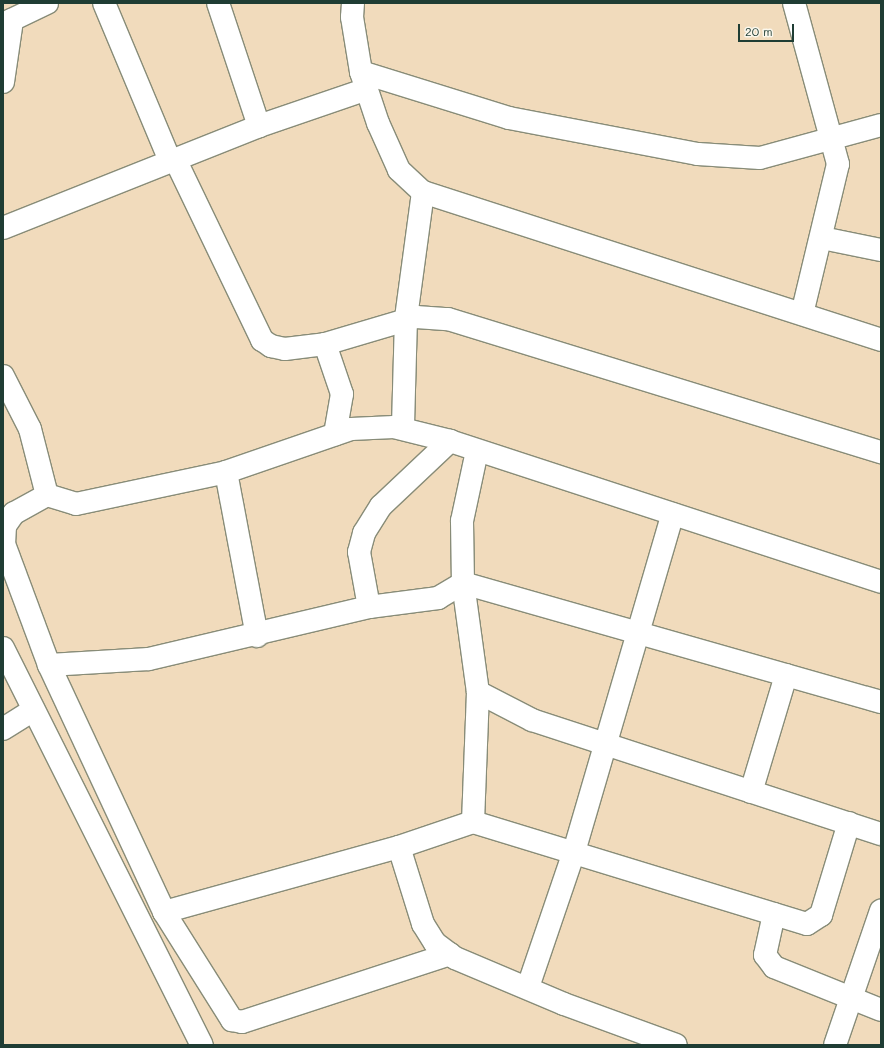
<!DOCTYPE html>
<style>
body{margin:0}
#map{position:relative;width:884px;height:1048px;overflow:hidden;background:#f1dbbc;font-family:Mali,sans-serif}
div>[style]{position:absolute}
.roads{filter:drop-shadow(1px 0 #888c78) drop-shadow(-1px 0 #888c78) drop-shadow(0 1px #888c78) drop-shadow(0 -1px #888c78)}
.minor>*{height:22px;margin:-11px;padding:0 11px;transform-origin:11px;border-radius:11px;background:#fff}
span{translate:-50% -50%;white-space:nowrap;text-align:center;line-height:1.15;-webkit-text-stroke:3.5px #fbf7ec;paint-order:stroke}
.frame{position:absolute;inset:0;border:4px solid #1f3d34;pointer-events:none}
.scale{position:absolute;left:738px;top:24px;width:56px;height:18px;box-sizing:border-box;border:2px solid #1f3d34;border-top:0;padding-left:5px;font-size:12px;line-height:14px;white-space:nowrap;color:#1f3d34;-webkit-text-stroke:3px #fbf7ec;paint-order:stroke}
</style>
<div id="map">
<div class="roads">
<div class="minor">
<div style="left:104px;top:3px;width:171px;rotate:67.3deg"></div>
<div style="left:218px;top:3px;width:130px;rotate:71.6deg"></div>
<div style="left:353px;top:3px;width:14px;rotate:94deg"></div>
<div style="left:352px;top:17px;width:56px;rotate:80.7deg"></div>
<div style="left:361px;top:72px;width:54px;rotate:71.6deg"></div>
<div style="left:378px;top:123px;width:51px;rotate:65.9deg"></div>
<div style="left:399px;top:170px;width:33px;rotate:43deg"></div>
<div style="left:423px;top:192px;width:127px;rotate:97.7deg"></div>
<div style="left:406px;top:318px;width:110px;rotate:91.6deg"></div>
<div style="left:794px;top:3px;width:167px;rotate:74.7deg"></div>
<div style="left:838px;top:164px;width:154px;rotate:103.5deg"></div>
<div style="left:3px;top:24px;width:49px;rotate:-25.5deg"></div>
<div style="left:361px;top:72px;width:155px;rotate:17.3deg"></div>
<div style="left:509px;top:118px;width:192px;rotate:10.8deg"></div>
<div style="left:698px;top:154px;width:62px;rotate:3.7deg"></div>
<div style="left:760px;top:158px;width:125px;rotate:-15.3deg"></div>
<div style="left:3px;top:82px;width:63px;rotate:-81.7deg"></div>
<div style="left:175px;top:159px;width:201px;rotate:64.3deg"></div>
<div style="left:262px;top:340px;width:11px;rotate:34deg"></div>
<div style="left:271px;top:346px;width:14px;rotate:12deg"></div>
<div style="left:285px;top:349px;width:40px;rotate:-7.1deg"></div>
<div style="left:325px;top:344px;width:95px;rotate:-16.5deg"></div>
<div style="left:416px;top:317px;width:32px;rotate:4deg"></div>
<div style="left:448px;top:319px;width:453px;rotate:17.1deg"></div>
<div style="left:423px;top:192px;width:481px;rotate:17.9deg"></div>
<div style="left:3px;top:228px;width:276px;rotate:-21.7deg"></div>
<div style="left:259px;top:126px;width:114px;rotate:-18.9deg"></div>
<div style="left:822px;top:238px;width:60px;rotate:11.5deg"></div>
<div style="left:325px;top:344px;width:53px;rotate:71.2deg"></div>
<div style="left:342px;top:394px;width:41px;rotate:99.9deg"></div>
<div style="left:3px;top:376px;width:59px;rotate:63deg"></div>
<div style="left:30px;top:429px;width:68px;rotate:75.6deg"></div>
<div style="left:477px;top:451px;width:72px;rotate:102.1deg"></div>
<div style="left:462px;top:521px;width:62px;rotate:89.1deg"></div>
<div style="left:463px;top:583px;width:110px;rotate:82.2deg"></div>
<div style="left:478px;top:692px;width:61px;rotate:27.4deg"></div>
<div style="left:532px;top:720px;width:367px;rotate:18.1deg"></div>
<div style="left:226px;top:472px;width:167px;rotate:79.3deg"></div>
<div style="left:47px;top:495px;width:30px;rotate:17deg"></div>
<div style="left:76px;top:504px;width:153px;rotate:-12deg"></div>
<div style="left:226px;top:472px;width:132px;rotate:-19deg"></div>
<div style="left:351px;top:429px;width:43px;rotate:-2.7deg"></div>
<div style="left:394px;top:427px;width:58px;rotate:14deg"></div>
<div style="left:450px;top:441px;width:453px;rotate:18.1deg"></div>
<div style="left:47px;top:495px;width:38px;rotate:151deg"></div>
<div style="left:14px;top:513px;width:16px;rotate:125deg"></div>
<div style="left:5px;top:526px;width:18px;rotate:93deg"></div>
<div style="left:4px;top:544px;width:129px;rotate:69.6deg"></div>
<div style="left:49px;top:665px;width:272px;rotate:65deg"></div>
<div style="left:164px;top:912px;width:244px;rotate:-15.5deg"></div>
<div style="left:399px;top:847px;width:78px;rotate:-18.7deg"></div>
<div style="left:369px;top:607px;width:70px;rotate:-7.4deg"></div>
<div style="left:438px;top:598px;width:29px;rotate:-31deg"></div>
<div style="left:463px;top:583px;width:435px;rotate:15.9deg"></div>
<div style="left:3px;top:648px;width:444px;rotate:63.4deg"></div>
<div style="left:49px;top:665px;width:100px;rotate:-3.4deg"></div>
<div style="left:149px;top:659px;width:226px;rotate:-13.3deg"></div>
<div style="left:369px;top:607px;width:56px;rotate:-100.3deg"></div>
<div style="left:359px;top:552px;width:20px;rotate:-75deg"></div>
<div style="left:364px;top:533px;width:32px;rotate:-58deg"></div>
<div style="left:381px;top:506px;width:95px;rotate:-43.3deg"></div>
<div style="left:478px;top:692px;width:130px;rotate:92.2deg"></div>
<div style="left:473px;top:822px;width:349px;rotate:17deg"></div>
<div style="left:807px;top:924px;width:17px;rotate:-33deg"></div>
<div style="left:821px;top:915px;width:96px;rotate:-73.1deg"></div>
<div style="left:3px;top:729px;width:36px;rotate:-32deg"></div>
<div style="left:751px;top:792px;width:122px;rotate:-73.3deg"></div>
<div style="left:399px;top:847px;width:81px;rotate:72.7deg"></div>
<div style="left:423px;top:924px;width:22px;rotate:58deg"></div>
<div style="left:435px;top:943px;width:25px;rotate:37deg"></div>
<div style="left:455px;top:958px;width:118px;rotate:22.9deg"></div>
<div style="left:564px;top:1004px;width:119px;rotate:20.1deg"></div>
<div style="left:164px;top:912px;width:128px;rotate:57.8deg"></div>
<div style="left:232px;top:1020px;width:10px;rotate:11deg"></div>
<div style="left:242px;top:1022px;width:219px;rotate:-18.1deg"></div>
<div style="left:774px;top:914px;width:42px;rotate:102.4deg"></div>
<div style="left:765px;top:955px;width:15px;rotate:53deg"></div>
<div style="left:774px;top:967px;width:115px;rotate:21.9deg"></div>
<div style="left:528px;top:987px;width:139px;rotate:-71.2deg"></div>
<div style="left:573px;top:855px;width:355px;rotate:-73.7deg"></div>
<div style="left:835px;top:1045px;width:142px;rotate:-71.1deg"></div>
</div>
</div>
<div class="frame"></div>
<div class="scale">20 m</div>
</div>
